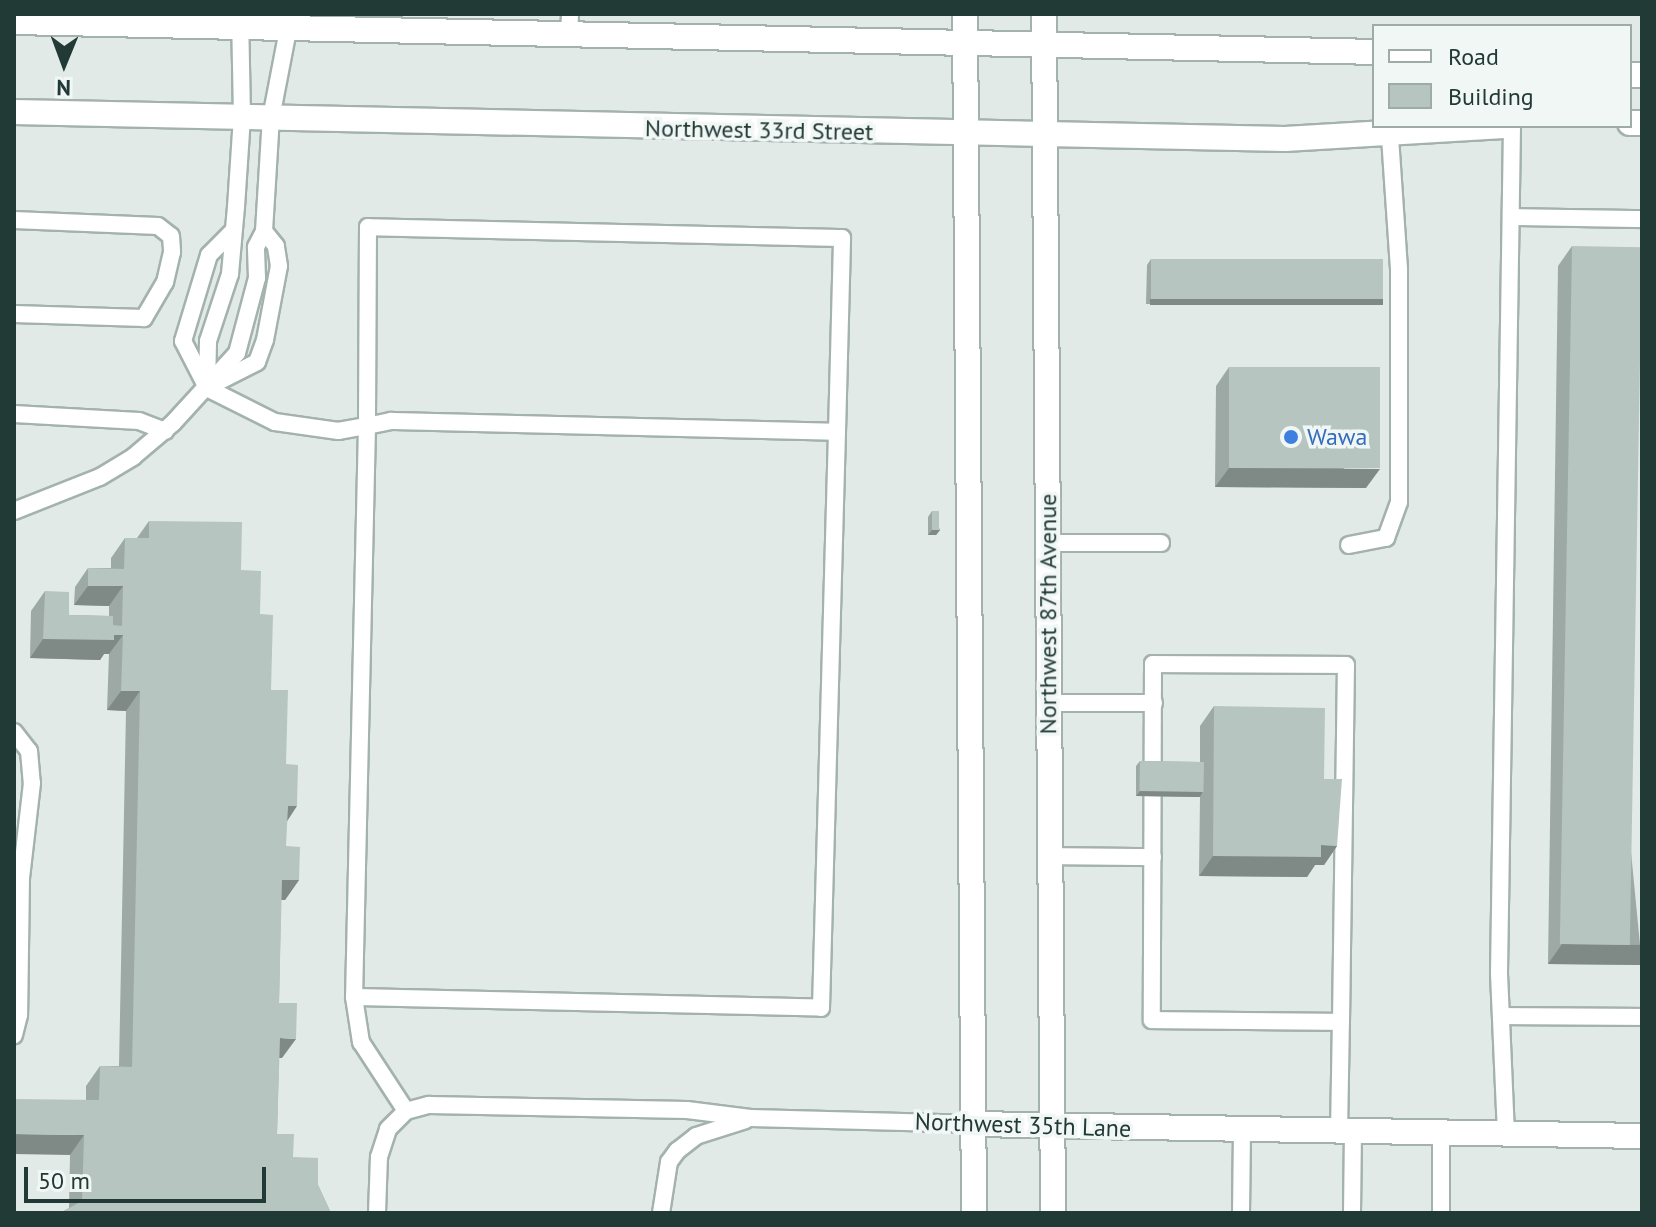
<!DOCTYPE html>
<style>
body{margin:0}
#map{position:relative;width:1656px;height:1227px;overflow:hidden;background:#e1eae7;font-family:"PT Sans",sans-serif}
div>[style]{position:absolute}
.roads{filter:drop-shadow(2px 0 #a4b2ae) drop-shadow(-2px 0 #a4b2ae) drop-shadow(0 2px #a4b2ae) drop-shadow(0 -2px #a4b2ae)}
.lane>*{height:16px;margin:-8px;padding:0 8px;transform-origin:8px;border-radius:8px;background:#fff}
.street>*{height:24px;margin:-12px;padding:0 12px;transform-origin:12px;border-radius:12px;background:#fff}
.secondary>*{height:24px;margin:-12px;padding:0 12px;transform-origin:12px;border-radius:12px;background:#fff}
.wall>*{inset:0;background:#9da9a5}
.shaded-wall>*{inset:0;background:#7f8a86;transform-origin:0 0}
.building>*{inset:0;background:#b6c5c0;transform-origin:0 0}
.dots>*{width:22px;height:22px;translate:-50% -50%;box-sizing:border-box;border:4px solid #f1f7f5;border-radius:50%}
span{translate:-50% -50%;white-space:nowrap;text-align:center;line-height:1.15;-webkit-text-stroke:7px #f1f7f5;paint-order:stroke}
.street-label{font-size:24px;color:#223a36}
.shop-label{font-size:24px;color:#366cbe}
.left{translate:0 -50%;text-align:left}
.frame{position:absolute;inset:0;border:16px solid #223a36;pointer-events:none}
.legend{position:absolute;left:1372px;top:24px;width:260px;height:104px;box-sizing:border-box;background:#f1f7f5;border:2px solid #9eaba9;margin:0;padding:10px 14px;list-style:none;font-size:24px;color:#223a36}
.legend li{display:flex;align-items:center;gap:16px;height:40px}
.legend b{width:40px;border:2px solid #9eaba9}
.north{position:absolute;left:24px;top:24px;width:80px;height:80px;-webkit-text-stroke:6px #f1f7f5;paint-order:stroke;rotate:181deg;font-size:22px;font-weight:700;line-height:32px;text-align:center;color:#223a36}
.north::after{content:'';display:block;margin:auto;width:28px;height:36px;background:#223a36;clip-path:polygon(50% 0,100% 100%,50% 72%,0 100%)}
.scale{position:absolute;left:24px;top:1167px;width:242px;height:36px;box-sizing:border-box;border:4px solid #223a36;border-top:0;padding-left:10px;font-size:24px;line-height:28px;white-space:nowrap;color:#223a36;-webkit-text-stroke:6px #f1f7f5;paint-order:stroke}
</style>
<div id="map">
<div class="roads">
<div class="lane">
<div style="left:569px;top:34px;width:20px;rotate:-87deg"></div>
<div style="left:1511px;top:217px;width:131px;rotate:0.9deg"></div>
<div style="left:14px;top:220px;width:144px;rotate:2.4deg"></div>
<div style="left:158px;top:226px;width:16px;rotate:38deg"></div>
<div style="left:171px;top:236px;width:16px;rotate:86deg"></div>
<div style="left:172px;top:252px;width:31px;rotate:103deg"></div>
<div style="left:165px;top:282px;width:42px;rotate:120.3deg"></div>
<div style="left:144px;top:318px;width:130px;rotate:-178.2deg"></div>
<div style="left:233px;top:231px;width:34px;rotate:135deg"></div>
<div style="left:209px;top:255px;width:90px;rotate:106.8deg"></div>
<div style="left:183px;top:341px;width:53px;rotate:62.9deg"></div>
<div style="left:207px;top:388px;width:76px;rotate:26.6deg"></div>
<div style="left:275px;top:422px;width:64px;rotate:8.1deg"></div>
<div style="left:338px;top:431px;width:29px;rotate:-10deg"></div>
<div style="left:367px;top:426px;width:571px;rotate:91.3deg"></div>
<div style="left:354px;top:997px;width:46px;rotate:81.2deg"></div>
<div style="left:361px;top:1042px;width:82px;rotate:56.9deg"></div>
<div style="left:216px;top:383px;width:46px;rotate:-27.1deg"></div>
<div style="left:257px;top:362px;width:23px;rotate:-70deg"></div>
<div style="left:265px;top:340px;width:75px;rotate:-79.3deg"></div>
<div style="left:279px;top:266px;width:20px;rotate:-99deg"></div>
<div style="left:276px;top:246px;width:19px;rotate:-129deg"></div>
<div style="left:207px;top:386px;width:45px;rotate:-88.7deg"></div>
<div style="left:208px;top:341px;width:71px;rotate:-71.8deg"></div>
<div style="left:230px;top:274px;width:67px;rotate:-84.9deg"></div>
<div style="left:236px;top:207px;width:90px;rotate:-86.2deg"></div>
<div style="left:242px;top:117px;width:103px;rotate:-91.1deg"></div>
<div style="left:14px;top:414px;width:125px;rotate:3.2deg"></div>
<div style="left:139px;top:421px;width:28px;rotate:21deg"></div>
<div style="left:14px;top:511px;width:92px;rotate:-21.6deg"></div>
<div style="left:100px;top:477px;width:39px;rotate:-31deg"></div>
<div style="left:133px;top:457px;width:52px;rotate:-40.4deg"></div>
<div style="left:173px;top:423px;width:95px;rotate:-47.6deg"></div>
<div style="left:237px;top:353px;width:78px;rotate:-75.1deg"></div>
<div style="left:257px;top:278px;width:31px;rotate:-92deg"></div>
<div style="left:256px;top:247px;width:18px;rotate:-63deg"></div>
<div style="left:264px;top:231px;width:113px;rotate:-86.5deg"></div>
<div style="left:271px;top:118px;width:106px;rotate:-79.1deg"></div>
<div style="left:1047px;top:543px;width:114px"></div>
<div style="left:1349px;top:545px;width:38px;rotate:-11deg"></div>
<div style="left:1386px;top:538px;width:38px;rotate:-70deg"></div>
<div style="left:1399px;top:502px;width:233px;rotate:-90deg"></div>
<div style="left:1399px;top:269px;width:133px;rotate:-93.9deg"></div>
<div style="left:1048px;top:703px;width:106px"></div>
<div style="left:14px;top:732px;width:24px;rotate:52deg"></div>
<div style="left:29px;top:751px;width:32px;rotate:85deg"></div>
<div style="left:32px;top:783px;width:96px;rotate:96.6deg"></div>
<div style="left:21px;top:878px;width:137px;rotate:90.8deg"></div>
<div style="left:19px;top:1015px;width:21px;rotate:104deg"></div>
<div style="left:1049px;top:856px;width:104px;rotate:0.6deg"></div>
<div style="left:354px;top:997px;width:467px;rotate:1.3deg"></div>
<div style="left:821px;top:1008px;width:576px;rotate:-88.41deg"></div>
<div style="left:837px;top:432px;width:194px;rotate:-88.5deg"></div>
<div style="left:842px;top:238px;width:474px;rotate:-178.7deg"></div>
<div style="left:368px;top:227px;width:199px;rotate:90.3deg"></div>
<div style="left:367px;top:426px;width:25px;rotate:-12deg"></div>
<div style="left:391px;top:421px;width:446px;rotate:1.4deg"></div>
<div style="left:1502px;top:1016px;width:140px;rotate:0.4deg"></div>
<div style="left:1339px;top:1132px;width:110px;rotate:-89deg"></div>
<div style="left:1341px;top:1022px;width:72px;rotate:-89.2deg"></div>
<div style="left:1342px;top:950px;width:285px;rotate:-89.2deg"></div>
<div style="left:1346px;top:665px;width:193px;rotate:-179.7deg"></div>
<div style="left:1153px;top:664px;width:356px;rotate:90.2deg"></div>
<div style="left:1152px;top:1020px;width:189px;rotate:0.6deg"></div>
<div style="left:1506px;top:1134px;width:161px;rotate:-92.5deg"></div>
<div style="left:1499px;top:973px;width:847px;rotate:-89.12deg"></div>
<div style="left:377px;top:1213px;width:56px;rotate:-88deg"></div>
<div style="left:379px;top:1157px;width:29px;rotate:-72deg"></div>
<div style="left:388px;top:1129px;width:25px;rotate:-45deg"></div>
<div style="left:406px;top:1111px;width:24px;rotate:-15deg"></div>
<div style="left:429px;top:1105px;width:258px;rotate:1.1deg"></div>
<div style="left:687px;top:1110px;width:64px;rotate:7.1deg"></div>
<div style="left:751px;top:1118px;width:223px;rotate:1.5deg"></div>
<div style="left:661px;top:1213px;width:52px;rotate:-81.1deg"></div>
<div style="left:669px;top:1162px;width:14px;rotate:-54deg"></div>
<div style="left:677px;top:1151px;width:24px;rotate:-38deg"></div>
<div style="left:696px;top:1136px;width:52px;rotate:-17.7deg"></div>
<div style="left:1241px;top:1213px;width:83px;rotate:-89.3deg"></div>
<div style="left:1352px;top:1213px;width:82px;rotate:-89.3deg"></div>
<div style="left:1441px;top:1213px;width:80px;rotate:-90deg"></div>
</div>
<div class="street">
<div style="left:974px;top:1124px;width:668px;rotate:1.03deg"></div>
</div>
<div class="secondary">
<div style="left:965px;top:14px;width:1199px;rotate:89.57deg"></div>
<div style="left:1044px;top:14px;width:1199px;rotate:89.57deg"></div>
<div style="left:14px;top:22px;width:1360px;rotate:1.26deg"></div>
<div style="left:1630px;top:75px;width:12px"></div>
<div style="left:14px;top:112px;width:1271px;rotate:1.22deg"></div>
<div style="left:1285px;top:139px;width:219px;rotate:-3.4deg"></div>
<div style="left:1630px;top:123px;width:12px"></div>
</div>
</div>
<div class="wall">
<div style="clip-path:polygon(1572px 246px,1642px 965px,1548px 964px,1558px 266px)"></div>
<div style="clip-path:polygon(1151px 259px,1379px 305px,1146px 304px,1147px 265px)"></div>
<div style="clip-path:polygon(1229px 367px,1366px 488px,1215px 487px,1216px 386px)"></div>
<div style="clip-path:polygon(932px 511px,940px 530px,936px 535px,928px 535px,928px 517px)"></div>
<div style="clip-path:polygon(149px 521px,241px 570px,260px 614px,271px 690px,286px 764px,286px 846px,299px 880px,285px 900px,281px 900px,279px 1003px,282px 1058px,279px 1058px,277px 1134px,293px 1157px,318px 1185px,331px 1213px,60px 1213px,69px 1208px,70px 1155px,86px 1100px,86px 1086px,100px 1066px,119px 1066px,126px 711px,107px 710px,109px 654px,104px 654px,100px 660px,30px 658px,31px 611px,45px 591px,69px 615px,109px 616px,109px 606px,74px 605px,75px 587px,88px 568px,111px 568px,111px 558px,125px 538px,137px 538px)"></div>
<div style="clip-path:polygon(1214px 706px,1324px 779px,1337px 846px,1324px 865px,1315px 865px,1307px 877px,1199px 876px,1200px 797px,1136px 796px,1136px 766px,1140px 761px,1200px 762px,1200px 726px)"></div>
</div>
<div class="shaded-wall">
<div style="left:1150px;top:299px;width:233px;height:6px"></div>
<div style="clip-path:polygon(1229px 468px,1380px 469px,1366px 488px,1215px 487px)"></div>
<div style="clip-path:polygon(932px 530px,940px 530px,936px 535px,928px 535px)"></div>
<div style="clip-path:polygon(88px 586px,123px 586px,109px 606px,74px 605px)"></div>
<div style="clip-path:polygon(114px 635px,123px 635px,109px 654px,104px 654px,100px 660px,30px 658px,43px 639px)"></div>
<div style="clip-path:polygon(121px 691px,140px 691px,126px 711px,107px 710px)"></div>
<div style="clip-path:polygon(1140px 791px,1203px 791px,1200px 797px,1136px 796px)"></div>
<div style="clip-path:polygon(288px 806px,297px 806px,284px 826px)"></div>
<div style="clip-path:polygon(1321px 845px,1337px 846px,1324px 865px,1315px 865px,1307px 877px,1199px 876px,1213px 856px)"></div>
<div style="clip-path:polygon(282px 880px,299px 880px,285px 900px,268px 900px)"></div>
<div style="clip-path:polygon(1562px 944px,1642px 945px,1642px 965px,1548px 964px)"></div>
<div style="clip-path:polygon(280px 1038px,296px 1039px,282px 1058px,266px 1058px)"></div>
<div style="clip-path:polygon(14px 1134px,84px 1135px,70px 1155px,14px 1154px)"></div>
</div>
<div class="building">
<div style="left:1572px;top:246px;width:70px;height:698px;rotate:1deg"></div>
<div style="left:1151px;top:259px;width:232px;height:40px"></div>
<div style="left:1229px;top:367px;width:151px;height:101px"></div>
<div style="left:932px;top:511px;width:7px;height:19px"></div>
<div style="clip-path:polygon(149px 521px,242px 522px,241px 570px,261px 571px,260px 614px,273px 615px,271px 690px,288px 690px,286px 764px,298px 765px,297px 806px,288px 806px,286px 846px,300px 847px,299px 880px,282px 880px,279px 1003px,297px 1003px,296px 1039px,280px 1038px,277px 1134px,294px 1134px,293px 1157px,318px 1158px,318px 1185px,331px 1213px,101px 1213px,100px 1211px,96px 1213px,60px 1213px,82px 1201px,84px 1135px,14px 1134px,14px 1099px,99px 1100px,100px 1066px,132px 1067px,140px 691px,121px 691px,123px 635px,114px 635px,114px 640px,43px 639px,45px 591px,69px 592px,69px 615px,113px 616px,113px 625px,122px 626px,123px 586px,88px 586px,88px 568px,124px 569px,125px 538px,149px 538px)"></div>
<div style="clip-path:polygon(1214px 706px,1325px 708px,1324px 779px,1342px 779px,1337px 846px,1321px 845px,1321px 857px,1213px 856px)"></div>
<div style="left:1140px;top:761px;width:64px;height:30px;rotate:1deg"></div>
</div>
<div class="dots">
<div style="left:1291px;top:437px;background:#3f7fe0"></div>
</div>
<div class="street-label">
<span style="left:759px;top:130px;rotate:1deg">Northwest 33rd Street</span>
<span style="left:1048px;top:614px;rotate:-90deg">Northwest 87th Avenue</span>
<span style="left:1023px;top:1125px;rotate:2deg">Northwest 35th Lane</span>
</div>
<div class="shop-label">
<span class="left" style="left:1307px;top:437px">Wawa</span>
</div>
<div class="frame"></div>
<ul class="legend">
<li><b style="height:10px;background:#fff"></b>Road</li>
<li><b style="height:22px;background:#b6c5c0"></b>Building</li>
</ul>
<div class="north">N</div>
<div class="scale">50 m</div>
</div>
